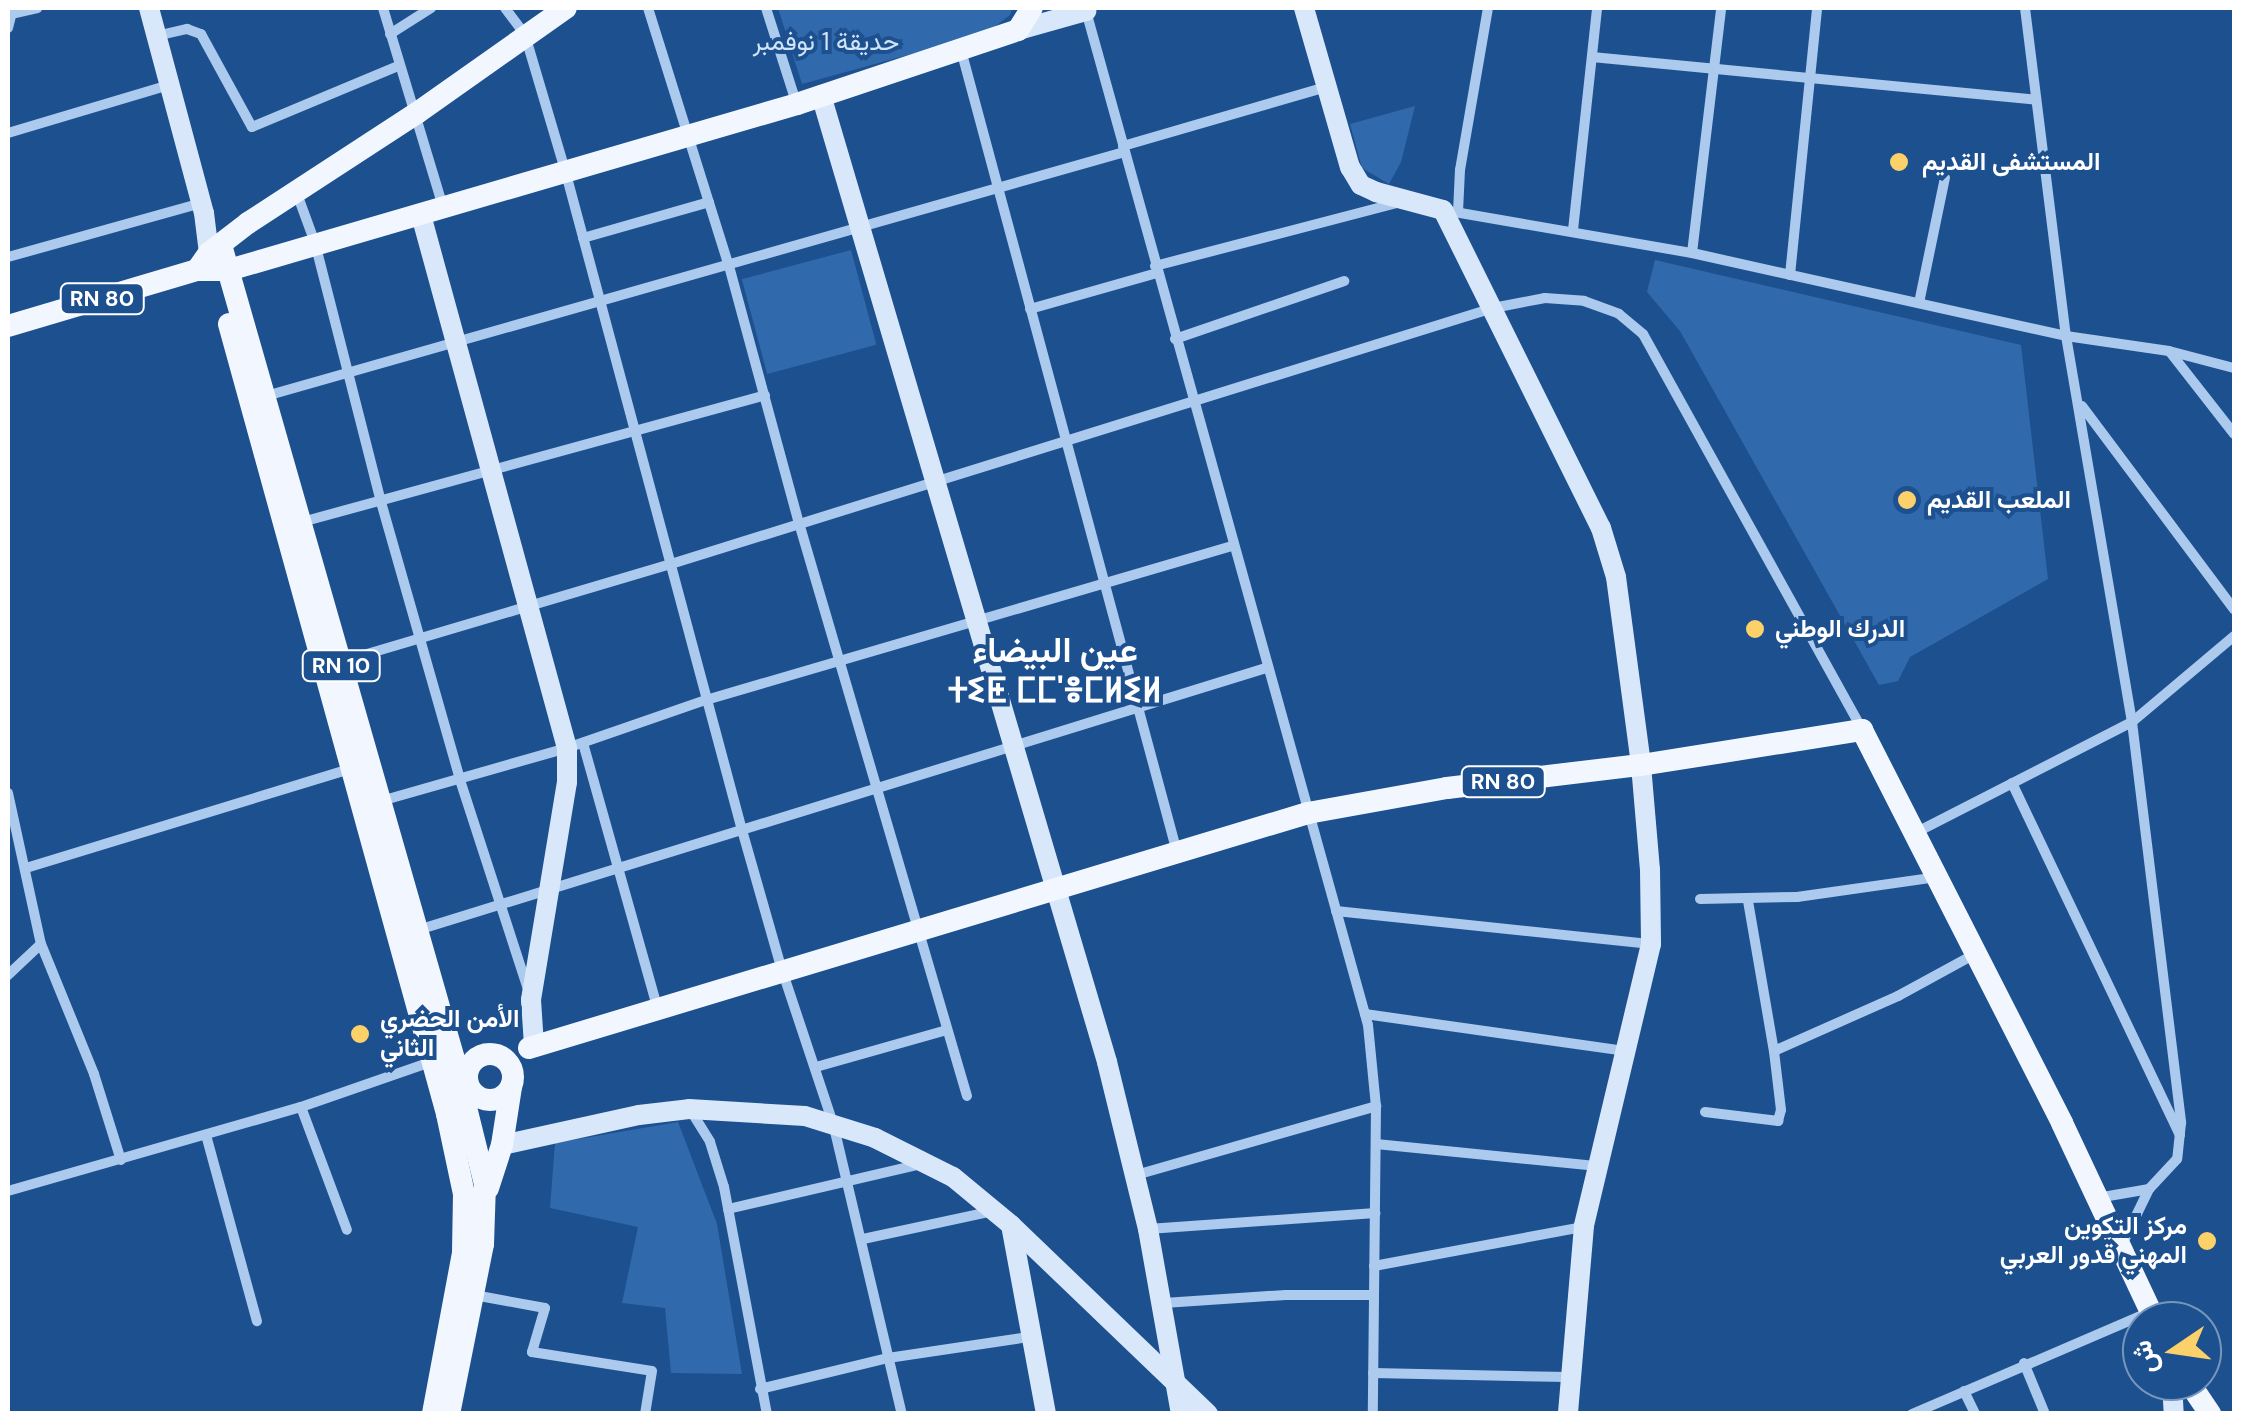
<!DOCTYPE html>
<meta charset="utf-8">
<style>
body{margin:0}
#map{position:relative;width:2242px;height:1421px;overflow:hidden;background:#1d508f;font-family:"DM Sans",Vazirmatn,"Noto Sans Tifinagh",sans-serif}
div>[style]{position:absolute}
.green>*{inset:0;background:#306aad;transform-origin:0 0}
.street>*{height:10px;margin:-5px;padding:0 5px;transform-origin:5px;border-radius:5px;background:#accaee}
.secondary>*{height:20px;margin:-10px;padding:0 10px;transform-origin:10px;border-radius:10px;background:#d8e7fa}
.primary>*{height:22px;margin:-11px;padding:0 11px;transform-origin:11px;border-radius:11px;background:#f2f7ff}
.primary>.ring{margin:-11px;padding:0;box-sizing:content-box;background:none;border:22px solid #f2f7ff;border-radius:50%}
.dots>*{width:28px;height:28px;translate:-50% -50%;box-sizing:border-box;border:5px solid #1d508f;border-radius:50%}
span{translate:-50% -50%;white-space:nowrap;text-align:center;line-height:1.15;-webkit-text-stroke:8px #1d508f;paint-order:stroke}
.shield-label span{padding:2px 8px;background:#1d508f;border:2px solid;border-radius:8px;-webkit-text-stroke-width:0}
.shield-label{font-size:22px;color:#fff;font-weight:700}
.park-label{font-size:25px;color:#d1e4fa}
.poi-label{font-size:25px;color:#fff;font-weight:700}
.left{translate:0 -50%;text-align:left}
.right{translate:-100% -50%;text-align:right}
.district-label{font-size:35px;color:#fff;font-weight:700}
.frame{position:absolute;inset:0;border:10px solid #fff;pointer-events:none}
.north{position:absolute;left:2122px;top:1301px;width:100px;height:100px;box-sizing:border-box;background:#1d508f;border:2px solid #7796bc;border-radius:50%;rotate:257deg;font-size:28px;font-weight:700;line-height:40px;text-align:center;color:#fff}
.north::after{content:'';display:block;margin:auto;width:35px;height:45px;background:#fdd16a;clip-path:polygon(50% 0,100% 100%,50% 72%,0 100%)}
</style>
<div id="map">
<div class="green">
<div style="clip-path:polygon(778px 8px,1012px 8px,1010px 15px,985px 34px,802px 84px)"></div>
<div style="clip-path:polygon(1415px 106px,1401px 162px,1389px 184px,1362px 168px,1350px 124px)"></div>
<div style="left:851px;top:250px;width:98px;height:113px;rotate:75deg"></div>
<div style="clip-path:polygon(1655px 260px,2021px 345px,2048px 579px,1910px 657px,1898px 681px,1879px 685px,1680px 331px,1647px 292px)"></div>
<div style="clip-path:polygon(678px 1122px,717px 1224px,742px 1374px,671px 1373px,665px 1308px,622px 1303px,638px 1227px,550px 1208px,555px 1143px)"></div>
</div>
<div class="street">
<div style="left:383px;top:8px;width:208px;rotate:73.2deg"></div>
<div style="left:505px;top:8px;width:34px;rotate:53deg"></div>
<div style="left:525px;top:35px;width:141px;rotate:73.5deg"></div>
<div style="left:565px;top:170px;width:683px;rotate:74.99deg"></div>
<div style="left:742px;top:830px;width:146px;rotate:74.1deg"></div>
<div style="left:782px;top:970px;width:161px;rotate:71.6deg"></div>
<div style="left:833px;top:1123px;width:299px;rotate:76.7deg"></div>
<div style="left:648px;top:8px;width:270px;rotate:72.6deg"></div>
<div style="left:729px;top:266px;width:266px;rotate:74.8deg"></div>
<div style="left:799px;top:523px;width:597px;rotate:73.66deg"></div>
<div style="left:766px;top:8px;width:99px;rotate:72.3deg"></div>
<div style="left:2025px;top:8px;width:331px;rotate:82.9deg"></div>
<div style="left:2066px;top:336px;width:392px;rotate:80.3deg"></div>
<div style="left:2132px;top:722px;width:404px;rotate:83deg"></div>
<div style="left:2181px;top:1123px;width:36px;rotate:96deg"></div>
<div style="left:2177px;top:1159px;width:41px;rotate:133deg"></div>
<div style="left:1086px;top:11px;width:1052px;rotate:74.46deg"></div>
<div style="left:1368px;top:1025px;width:81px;rotate:84.4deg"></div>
<div style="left:1376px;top:1106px;width:308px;rotate:90.6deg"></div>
<div style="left:12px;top:14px;width:26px;rotate:-13deg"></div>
<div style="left:8px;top:28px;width:21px;rotate:-76deg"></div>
<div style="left:390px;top:34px;width:49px;rotate:-32.4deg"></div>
<div style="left:156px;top:36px;width:32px;rotate:-13deg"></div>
<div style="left:187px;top:29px;width:15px;rotate:20deg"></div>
<div style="left:201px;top:34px;width:106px;rotate:61.3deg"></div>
<div style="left:252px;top:127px;width:158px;rotate:-22.7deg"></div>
<div style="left:961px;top:50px;width:831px;rotate:74.93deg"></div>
<div style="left:1592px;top:57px;width:445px;rotate:5.5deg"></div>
<div style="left:8px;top:133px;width:168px;rotate:-16.6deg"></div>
<div style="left:1123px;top:146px;width:211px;rotate:-16.2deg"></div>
<div style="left:296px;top:191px;width:55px;rotate:69.9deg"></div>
<div style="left:315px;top:243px;width:267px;rotate:75.7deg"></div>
<div style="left:381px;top:502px;width:289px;rotate:74.1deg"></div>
<div style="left:460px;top:780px;width:220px;rotate:72deg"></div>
<div style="left:1443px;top:210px;width:253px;rotate:9.8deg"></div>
<div style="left:1692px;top:253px;width:383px;rotate:12.5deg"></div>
<div style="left:2066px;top:336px;width:104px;rotate:8.3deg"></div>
<div style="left:2169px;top:351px;width:67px;rotate:14.7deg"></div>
<div style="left:1458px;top:212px;width:42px;rotate:-87.3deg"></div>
<div style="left:1460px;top:170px;width:164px;rotate:-80.2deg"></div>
<div style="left:1573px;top:230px;width:223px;rotate:-83.8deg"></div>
<div style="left:583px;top:238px;width:131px;rotate:-15.9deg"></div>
<div style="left:1692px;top:253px;width:247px;rotate:-83.2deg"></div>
<div style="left:8px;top:257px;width:200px;rotate:-15.6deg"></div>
<div style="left:1155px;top:266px;width:249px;rotate:-14.6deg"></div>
<div style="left:1790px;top:275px;width:268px;rotate:-84.2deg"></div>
<div style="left:1919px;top:303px;width:128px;rotate:-78.3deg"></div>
<div style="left:1030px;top:309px;width:132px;rotate:-15.8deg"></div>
<div style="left:1175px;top:339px;width:179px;rotate:-18.9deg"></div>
<div style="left:2170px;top:352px;width:104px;rotate:52deg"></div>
<div style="left:266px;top:396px;width:892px;rotate:-15.87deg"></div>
<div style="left:2082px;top:406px;width:254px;rotate:53.2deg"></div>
<div style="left:302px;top:522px;width:480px;rotate:-15.3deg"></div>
<div style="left:340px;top:662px;width:345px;rotate:-16.5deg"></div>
<div style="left:671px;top:564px;width:861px;rotate:-17.3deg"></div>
<div style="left:1493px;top:308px;width:53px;rotate:-10.9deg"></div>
<div style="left:1545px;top:298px;width:39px;rotate:4deg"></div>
<div style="left:1584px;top:301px;width:37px;rotate:20deg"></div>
<div style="left:1619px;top:314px;width:31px;rotate:40deg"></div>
<div style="left:1643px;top:334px;width:452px;rotate:61deg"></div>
<div style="left:583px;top:743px;width:274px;rotate:74.3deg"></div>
<div style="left:2012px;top:783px;width:390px;rotate:64.5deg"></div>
<div style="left:8px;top:793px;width:155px;rotate:77.7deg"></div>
<div style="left:41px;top:944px;width:140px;rotate:67.8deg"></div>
<div style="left:94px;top:1074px;width:90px;rotate:72.6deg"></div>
<div style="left:381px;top:801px;width:193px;rotate:-15.9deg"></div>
<div style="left:567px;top:748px;width:147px;rotate:-19.1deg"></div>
<div style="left:706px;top:700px;width:548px;rotate:-16.32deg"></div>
<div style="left:1917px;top:832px;width:242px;rotate:-27.1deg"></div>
<div style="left:2132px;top:722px;width:133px;rotate:-40.1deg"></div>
<div style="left:26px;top:868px;width:339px;rotate:-17deg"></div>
<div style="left:1700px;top:899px;width:97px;rotate:-1.2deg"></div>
<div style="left:1797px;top:897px;width:141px;rotate:-8.1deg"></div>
<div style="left:1748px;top:901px;width:152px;rotate:80.2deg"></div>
<div style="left:1774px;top:1051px;width:136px;rotate:-23.9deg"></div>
<div style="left:1898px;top:996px;width:90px;rotate:-28.6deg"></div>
<div style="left:1336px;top:911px;width:317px;rotate:6deg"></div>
<div style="left:418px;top:930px;width:888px;rotate:-17.17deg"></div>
<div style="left:8px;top:975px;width:45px;rotate:-43.2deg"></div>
<div style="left:1365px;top:1014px;width:262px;rotate:8.1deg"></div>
<div style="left:816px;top:1067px;width:136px;rotate:-15.8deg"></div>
<div style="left:301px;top:1107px;width:131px;rotate:69.5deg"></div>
<div style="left:691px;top:1111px;width:36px;rotate:58deg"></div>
<div style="left:710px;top:1142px;width:47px;rotate:72.7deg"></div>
<div style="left:724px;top:1187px;width:231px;rotate:79.3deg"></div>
<div style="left:1705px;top:1112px;width:74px;rotate:7deg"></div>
<div style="left:1778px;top:1121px;width:11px;rotate:-75deg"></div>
<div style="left:1781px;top:1110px;width:59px;rotate:-96.8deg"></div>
<div style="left:206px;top:1135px;width:193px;rotate:74.7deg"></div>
<div style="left:1376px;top:1144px;width:223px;rotate:5.7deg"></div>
<div style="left:1136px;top:1175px;width:250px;rotate:-16deg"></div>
<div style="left:8px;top:1191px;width:305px;rotate:-16deg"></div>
<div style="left:301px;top:1107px;width:138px;rotate:-19.1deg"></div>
<div style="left:2097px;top:1198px;width:53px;rotate:-9.8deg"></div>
<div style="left:2149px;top:1189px;width:64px;rotate:115.8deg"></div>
<div style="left:728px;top:1209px;width:199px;rotate:-13.1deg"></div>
<div style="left:1148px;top:1229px;width:228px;rotate:-4deg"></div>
<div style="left:863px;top:1239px;width:134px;rotate:-12.1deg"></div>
<div style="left:1374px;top:1266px;width:213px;rotate:-10.6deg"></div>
<div style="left:474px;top:1295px;width:72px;rotate:10.4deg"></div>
<div style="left:545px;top:1308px;width:46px;rotate:106.5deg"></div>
<div style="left:532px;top:1352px;width:121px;rotate:9deg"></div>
<div style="left:652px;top:1371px;width:44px;rotate:99.2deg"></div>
<div style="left:1164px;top:1303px;width:122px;rotate:-3.8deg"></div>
<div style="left:1286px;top:1295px;width:88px"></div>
<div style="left:2024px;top:1363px;width:55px;rotate:67.6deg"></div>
<div style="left:1373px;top:1373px;width:196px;rotate:1.2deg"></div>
<div style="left:760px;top:1389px;width:132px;rotate:-13.6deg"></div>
<div style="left:888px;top:1358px;width:143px;rotate:-8.5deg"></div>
<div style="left:1964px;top:1391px;width:25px;rotate:64deg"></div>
<div style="left:1912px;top:1414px;width:259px;rotate:-23.2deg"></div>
</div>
<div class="secondary">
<div style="left:149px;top:8px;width:212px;rotate:75deg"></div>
<div style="left:204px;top:213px;width:40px;rotate:82.9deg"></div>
<div style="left:1304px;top:8px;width:166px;rotate:73.9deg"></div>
<div style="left:1350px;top:167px;width:21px;rotate:59deg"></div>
<div style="left:1361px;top:185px;width:17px;rotate:25deg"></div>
<div style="left:1376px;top:192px;width:69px;rotate:15deg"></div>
<div style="left:1443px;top:210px;width:355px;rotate:63.6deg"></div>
<div style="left:1601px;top:528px;width:51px;rotate:73deg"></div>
<div style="left:1616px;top:577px;width:190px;rotate:82.4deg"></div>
<div style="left:1641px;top:765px;width:105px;rotate:85.1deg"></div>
<div style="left:1650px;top:870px;width:74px;rotate:89.2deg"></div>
<div style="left:1651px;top:944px;width:290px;rotate:103.4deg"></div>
<div style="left:1584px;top:1226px;width:189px;rotate:94.9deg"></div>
<div style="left:1018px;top:30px;width:71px;rotate:-15.6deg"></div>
<div style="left:1086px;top:11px;width:5px;rotate:-143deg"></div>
<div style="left:821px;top:95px;width:1008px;rotate:73.52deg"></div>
<div style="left:1107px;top:1062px;width:172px;rotate:76.2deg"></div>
<div style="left:1148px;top:1229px;width:188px;rotate:79.9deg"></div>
<div style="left:421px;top:215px;width:553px;rotate:74.68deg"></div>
<div style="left:567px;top:748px;width:34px;rotate:90deg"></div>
<div style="left:567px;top:782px;width:221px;rotate:99.4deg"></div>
<div style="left:531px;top:1000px;width:45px;rotate:86.2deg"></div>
<div style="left:502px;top:1145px;width:140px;rotate:-12.4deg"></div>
<div style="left:639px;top:1115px;width:50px;rotate:-6.8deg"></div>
<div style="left:689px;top:1109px;width:116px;rotate:3.5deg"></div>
<div style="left:805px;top:1116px;width:73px;rotate:17.4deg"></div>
<div style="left:875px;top:1138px;width:87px;rotate:26.6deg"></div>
<div style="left:953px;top:1177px;width:75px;rotate:39.6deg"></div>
<div style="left:1011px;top:1225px;width:273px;rotate:43.8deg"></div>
<div style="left:1011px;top:1225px;width:192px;rotate:79.5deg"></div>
<div style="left:2172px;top:1381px;width:33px;rotate:87deg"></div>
</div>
<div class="primary">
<div style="left:221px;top:245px;width:847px;rotate:74.03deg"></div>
<div style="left:454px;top:1059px;width:129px;rotate:76.1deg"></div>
<div style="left:485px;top:1184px;width:60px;rotate:91.9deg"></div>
<div style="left:483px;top:1244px;width:173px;rotate:101.3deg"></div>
<div style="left:197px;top:270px;width:32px"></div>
<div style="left:229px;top:270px;width:592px;rotate:-16.29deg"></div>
<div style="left:797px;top:104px;width:233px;rotate:-18.5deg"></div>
<div style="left:1018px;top:30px;width:26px;rotate:-58deg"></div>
<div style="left:229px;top:324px;width:820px;rotate:74.57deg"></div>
<div style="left:447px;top:1114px;width:82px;rotate:78deg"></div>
<div style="left:464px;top:1194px;width:59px;rotate:91deg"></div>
<div style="left:463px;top:1253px;width:164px;rotate:100.6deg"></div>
<div style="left:8px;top:326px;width:197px;rotate:-16.5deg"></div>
<div style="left:197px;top:270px;width:21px;rotate:-55deg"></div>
<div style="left:209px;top:253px;width:49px;rotate:-37.6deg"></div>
<div style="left:248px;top:223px;width:202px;rotate:-33.1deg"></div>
<div style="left:417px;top:113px;width:182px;rotate:-35.2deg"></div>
<div style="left:529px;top:1048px;width:814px;rotate:-16.79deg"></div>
<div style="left:1308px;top:813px;width:141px;rotate:-10.2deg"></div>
<div style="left:1447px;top:788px;width:195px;rotate:-6.8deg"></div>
<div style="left:1641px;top:765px;width:224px;rotate:-9deg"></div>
<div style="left:1862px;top:730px;width:441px;rotate:63deg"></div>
<div style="left:2062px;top:1123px;width:219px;rotate:64.8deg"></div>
<div class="ring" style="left:467px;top:1054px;width:24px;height:24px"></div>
<div style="left:488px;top:1188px;width:45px;rotate:-72deg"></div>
<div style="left:502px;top:1145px;width:59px;rotate:-81.2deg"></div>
<div style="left:2188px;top:1381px;width:40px;rotate:56deg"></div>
</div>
<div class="dots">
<div style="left:1899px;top:162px;background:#fdd16a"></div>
<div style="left:1907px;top:500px;background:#fdd16a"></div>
<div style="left:1755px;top:629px;background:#fdd16a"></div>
<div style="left:360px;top:1034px;background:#fdd16a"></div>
<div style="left:2207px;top:1241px;background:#fdd16a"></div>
</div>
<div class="shield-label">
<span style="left:102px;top:299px">RN 80</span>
<span style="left:341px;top:666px">RN 10</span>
<span style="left:1503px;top:782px">RN 80</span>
</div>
<div class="park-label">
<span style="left:826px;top:42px">حديقة 1 نوفمبر</span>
</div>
<div class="poi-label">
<span class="left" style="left:1922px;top:162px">المستشفى القديم</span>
<span class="left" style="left:1927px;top:500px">الملعب القديم</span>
<span class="left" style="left:1775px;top:629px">الدرك الوطني</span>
<span class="left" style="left:380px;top:1034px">الأمن الحضري<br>الثاني</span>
<span class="right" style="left:2187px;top:1241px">مركز التكوين<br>المهني قدور العربي</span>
</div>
<div class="district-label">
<span style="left:1055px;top:670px">عين البيضاء<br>ⵜⵉⵟ ⵎⵎ'ⴻⵎⵍⵉⵍ</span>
</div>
<div class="frame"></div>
<div class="north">ش</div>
</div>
